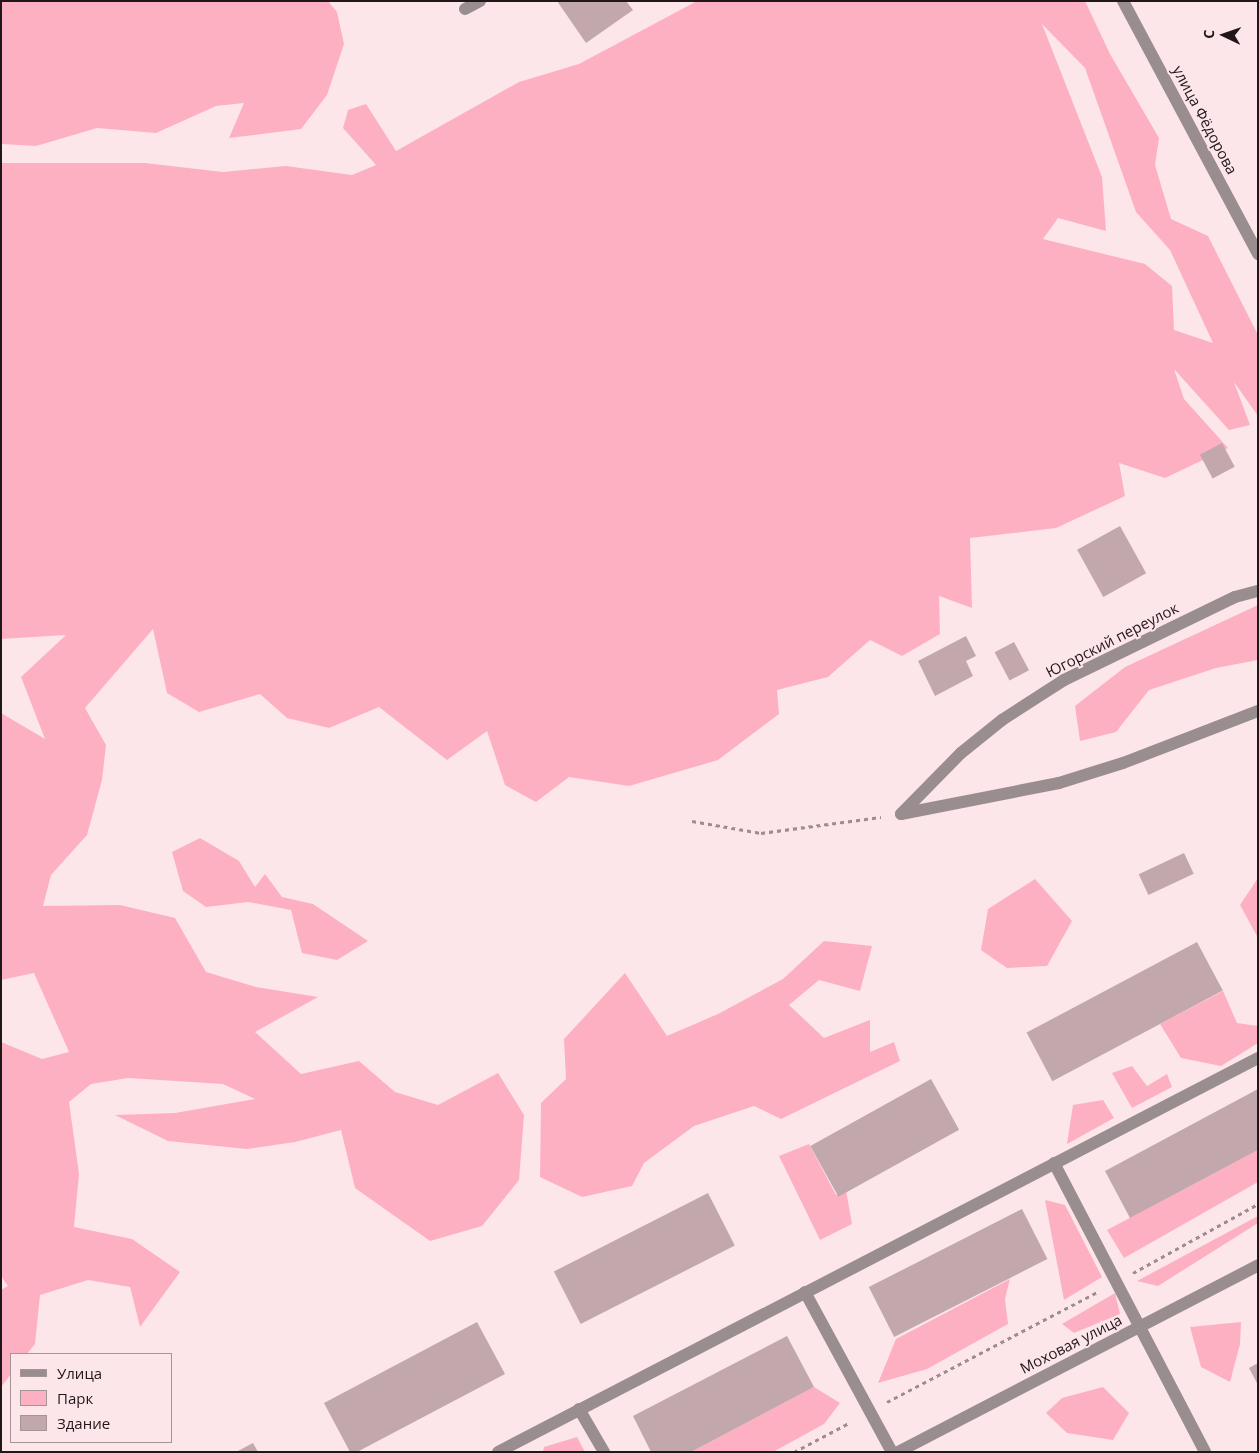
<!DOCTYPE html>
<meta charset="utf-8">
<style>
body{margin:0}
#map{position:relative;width:1259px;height:1453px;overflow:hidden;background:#fce6ea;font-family:"Open Sans",sans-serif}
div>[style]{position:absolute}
.green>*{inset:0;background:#feb0c3}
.building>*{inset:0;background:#c2a8ad;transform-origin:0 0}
.path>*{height:3px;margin-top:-1.5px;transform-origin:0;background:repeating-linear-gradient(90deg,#9e8d90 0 4px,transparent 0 8px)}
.lane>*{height:12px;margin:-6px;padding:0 6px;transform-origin:6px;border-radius:6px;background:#998d90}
.street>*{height:12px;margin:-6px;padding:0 6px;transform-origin:6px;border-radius:6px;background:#998d90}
span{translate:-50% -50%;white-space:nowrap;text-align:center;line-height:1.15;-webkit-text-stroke:4px #fce6ea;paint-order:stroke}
.street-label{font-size:15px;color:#21171a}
.frame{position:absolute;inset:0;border:2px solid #21171a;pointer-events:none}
.legend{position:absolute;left:10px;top:1353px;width:162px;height:90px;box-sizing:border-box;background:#fce6ea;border:1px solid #a49397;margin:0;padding:6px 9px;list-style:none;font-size:15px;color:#21171a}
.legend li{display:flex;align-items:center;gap:10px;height:25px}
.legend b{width:25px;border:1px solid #a49397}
.north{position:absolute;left:1199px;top:10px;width:50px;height:50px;-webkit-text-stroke:4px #fce6ea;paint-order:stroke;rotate:273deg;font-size:14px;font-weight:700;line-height:20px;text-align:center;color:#21171a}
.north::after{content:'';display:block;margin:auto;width:18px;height:22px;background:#21171a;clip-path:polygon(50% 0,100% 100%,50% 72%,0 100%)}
</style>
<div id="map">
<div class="green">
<div style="clip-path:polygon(1px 1px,328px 1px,337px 12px,344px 44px,327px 95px,301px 129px,229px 138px,244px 103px,216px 106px,156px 133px,97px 128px,36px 146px,1px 144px)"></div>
<div style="clip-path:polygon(evenodd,697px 1px,1085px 1px,1110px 54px,1159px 138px,1155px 165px,1171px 219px,1208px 236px,1258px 335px,1258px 416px,1234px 382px,1250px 425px,1229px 430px,1174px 369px,1184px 399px,1228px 448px,1165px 478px,1119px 463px,1125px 496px,1056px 528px,970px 538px,972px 608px,939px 596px,940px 634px,902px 656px,870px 640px,828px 677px,777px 690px,779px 714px,718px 760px,629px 786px,569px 777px,536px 802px,505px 785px,487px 731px,447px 760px,379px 707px,329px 728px,287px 718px,260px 694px,199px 712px,167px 693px,153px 629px,85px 708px,106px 745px,102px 780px,87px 835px,51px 875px,43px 906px,120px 905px,175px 918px,206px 972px,256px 987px,318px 997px,255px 1032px,301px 1074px,359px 1061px,395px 1092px,438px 1105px,498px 1073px,524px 1115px,519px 1180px,482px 1226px,430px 1241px,355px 1188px,341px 1130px,295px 1142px,247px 1149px,168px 1141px,115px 1115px,175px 1113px,255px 1099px,223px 1084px,128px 1078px,91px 1084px,69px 1102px,79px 1174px,74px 1227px,132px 1239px,180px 1272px,140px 1327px,130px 1287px,88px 1280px,40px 1295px,35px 1344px,27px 1354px,11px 1354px,11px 1374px,1px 1387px,1px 1290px,8px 1286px,1px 1276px,1px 1042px,42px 1059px,69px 1052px,34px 973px,1px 980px,1px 713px,45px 739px,21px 677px,66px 635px,1px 639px,1px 163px,145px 163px,223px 172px,286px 166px,352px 175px,376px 165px,343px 128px,348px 110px,366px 104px,396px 151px,519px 82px,579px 64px,697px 1px,1042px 24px,1085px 68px,1136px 212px,1170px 250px,1213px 343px,1174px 330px,1172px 286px,1145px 264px,1043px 239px,1058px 218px,1106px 231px,1102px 177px,1042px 24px)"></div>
<div style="clip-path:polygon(1258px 605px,1258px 660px,1216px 668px,1149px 690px,1116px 732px,1080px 741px,1075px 706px,1125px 667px)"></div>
<div style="clip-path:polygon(200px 838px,239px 861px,255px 887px,265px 874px,282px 897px,313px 904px,368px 941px,337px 960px,302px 953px,291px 910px,248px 902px,206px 907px,183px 891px,172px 852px)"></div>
<div style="clip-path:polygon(1258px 878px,1258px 938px,1240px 905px)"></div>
<div style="clip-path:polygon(1035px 879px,1072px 921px,1047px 966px,1007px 968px,981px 950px,988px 909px)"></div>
<div style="clip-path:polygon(824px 941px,872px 946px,860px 991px,819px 980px,789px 1005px,824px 1038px,870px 1020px,870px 1052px,894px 1042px,900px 1061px,781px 1119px,754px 1106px,694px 1126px,644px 1163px,632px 1186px,582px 1197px,540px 1177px,541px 1103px,566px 1079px,564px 1039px,625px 973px,667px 1036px,718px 1014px,783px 979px)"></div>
<div style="clip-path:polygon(1223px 991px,1237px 1023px,1258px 1026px,1258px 1043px,1221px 1066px,1181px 1058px,1160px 1024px)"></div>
<div style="clip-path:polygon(1132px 1066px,1147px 1086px,1167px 1074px,1172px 1087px,1132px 1108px,1112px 1073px)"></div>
<div style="clip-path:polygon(1103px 1100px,1114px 1118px,1067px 1144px,1073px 1105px)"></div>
<div style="clip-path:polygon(809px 1144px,836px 1195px,846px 1190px,852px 1224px,820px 1240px,779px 1156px)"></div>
<div style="clip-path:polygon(1258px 1150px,1258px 1182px,1124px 1258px,1107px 1230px)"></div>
<div style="clip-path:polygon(1045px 1200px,1065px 1205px,1102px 1277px,1064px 1300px)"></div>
<div style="clip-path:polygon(1258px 1216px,1258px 1223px,1158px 1286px,1137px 1281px)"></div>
<div style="clip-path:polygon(1010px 1279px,1005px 1299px,1008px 1324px,927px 1369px,878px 1383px,896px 1339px)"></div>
<div style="clip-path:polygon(1115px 1293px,1120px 1314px,1074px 1333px,1062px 1324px)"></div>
<div style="clip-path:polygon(1241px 1322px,1240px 1344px,1230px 1382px,1201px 1367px,1190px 1327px)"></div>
<div style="clip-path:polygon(814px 1387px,840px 1403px,824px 1424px,773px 1452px,691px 1452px)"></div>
<div style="clip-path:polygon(1103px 1387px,1129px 1413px,1113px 1440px,1067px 1433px,1046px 1413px,1062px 1398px)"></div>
<div style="clip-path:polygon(577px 1437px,585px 1452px,543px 1452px,544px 1447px)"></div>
</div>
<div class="building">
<div style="clip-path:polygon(557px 1px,626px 1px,633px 10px,586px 43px)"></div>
<div style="left:1222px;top:443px;width:27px;height:25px;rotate:62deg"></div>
<div style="left:1120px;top:526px;width:54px;height:49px;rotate:61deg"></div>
<div style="clip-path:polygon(966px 636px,976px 656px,966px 661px,973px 676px,935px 696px,918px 661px)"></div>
<div style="left:1014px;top:642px;width:32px;height:22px;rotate:62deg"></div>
<div style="left:1184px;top:853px;width:23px;height:50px;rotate:65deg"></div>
<div style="left:1197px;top:942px;width:55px;height:193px;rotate:62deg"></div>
<div style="left:931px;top:1079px;width:58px;height:138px;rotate:61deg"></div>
<div style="clip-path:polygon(1258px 1089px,1258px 1150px,1130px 1218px,1105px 1171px)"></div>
<div style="left:708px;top:1193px;width:59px;height:173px;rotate:63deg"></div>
<div style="left:1022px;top:1209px;width:56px;height:172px;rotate:63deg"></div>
<div style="clip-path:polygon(477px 1322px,505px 1374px,357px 1452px,350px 1452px,324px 1403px)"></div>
<div style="clip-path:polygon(787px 1336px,814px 1387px,691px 1452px,651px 1452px,633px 1416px)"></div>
<div style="clip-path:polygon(1258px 1363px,1258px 1385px,1249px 1368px)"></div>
<div style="clip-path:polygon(253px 1443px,258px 1452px,236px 1452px)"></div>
</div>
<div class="path">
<div style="left:692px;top:821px;width:70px;rotate:9.9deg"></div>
<div style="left:761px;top:833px;width:121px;rotate:-7.6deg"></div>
<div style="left:1133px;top:1273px;width:143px;rotate:-28.9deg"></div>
<div style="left:887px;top:1402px;width:239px;rotate:-27.6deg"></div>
<div style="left:794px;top:1452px;width:64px;rotate:-27.8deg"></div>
</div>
<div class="lane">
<div style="left:465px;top:9px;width:17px;rotate:-28deg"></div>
<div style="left:901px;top:814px;width:161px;rotate:-11.1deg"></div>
<div style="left:1059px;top:783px;width:67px;rotate:-17.4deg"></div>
<div style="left:1123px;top:763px;width:145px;rotate:-21.1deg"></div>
<div style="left:1054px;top:1163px;width:326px;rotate:62.4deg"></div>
<div style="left:805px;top:1292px;width:182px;rotate:61.5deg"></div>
<div style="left:579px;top:1409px;width:50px;rotate:59.8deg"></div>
<div style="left:498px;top:1452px;width:856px;rotate:-27.4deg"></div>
</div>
<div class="street">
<div style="left:1123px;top:1px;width:287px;rotate:61.9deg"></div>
<div style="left:901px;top:814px;width:86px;rotate:-45.5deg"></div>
<div style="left:961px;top:753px;width:53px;rotate:-38.8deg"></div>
<div style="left:1002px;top:720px;width:74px;rotate:-32.8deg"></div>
<div style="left:1064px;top:680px;width:190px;rotate:-25.9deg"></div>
<div style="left:1235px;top:597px;width:24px;rotate:-15deg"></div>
<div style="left:898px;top:1452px;width:406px;rotate:-27.4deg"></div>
</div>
<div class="street-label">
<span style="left:1205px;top:120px;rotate:62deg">улица Фёдорова</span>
<span style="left:1112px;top:640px;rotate:-27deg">Югорский переулок</span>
<span style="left:1071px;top:1344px;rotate:-27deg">Моховая улица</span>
</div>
<div class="frame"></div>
<ul class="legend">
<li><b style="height:6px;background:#998d90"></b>Улица</li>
<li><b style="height:14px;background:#feb0c3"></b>Парк</li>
<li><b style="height:14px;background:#c2a8ad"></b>Здание</li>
</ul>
<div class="north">С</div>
</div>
